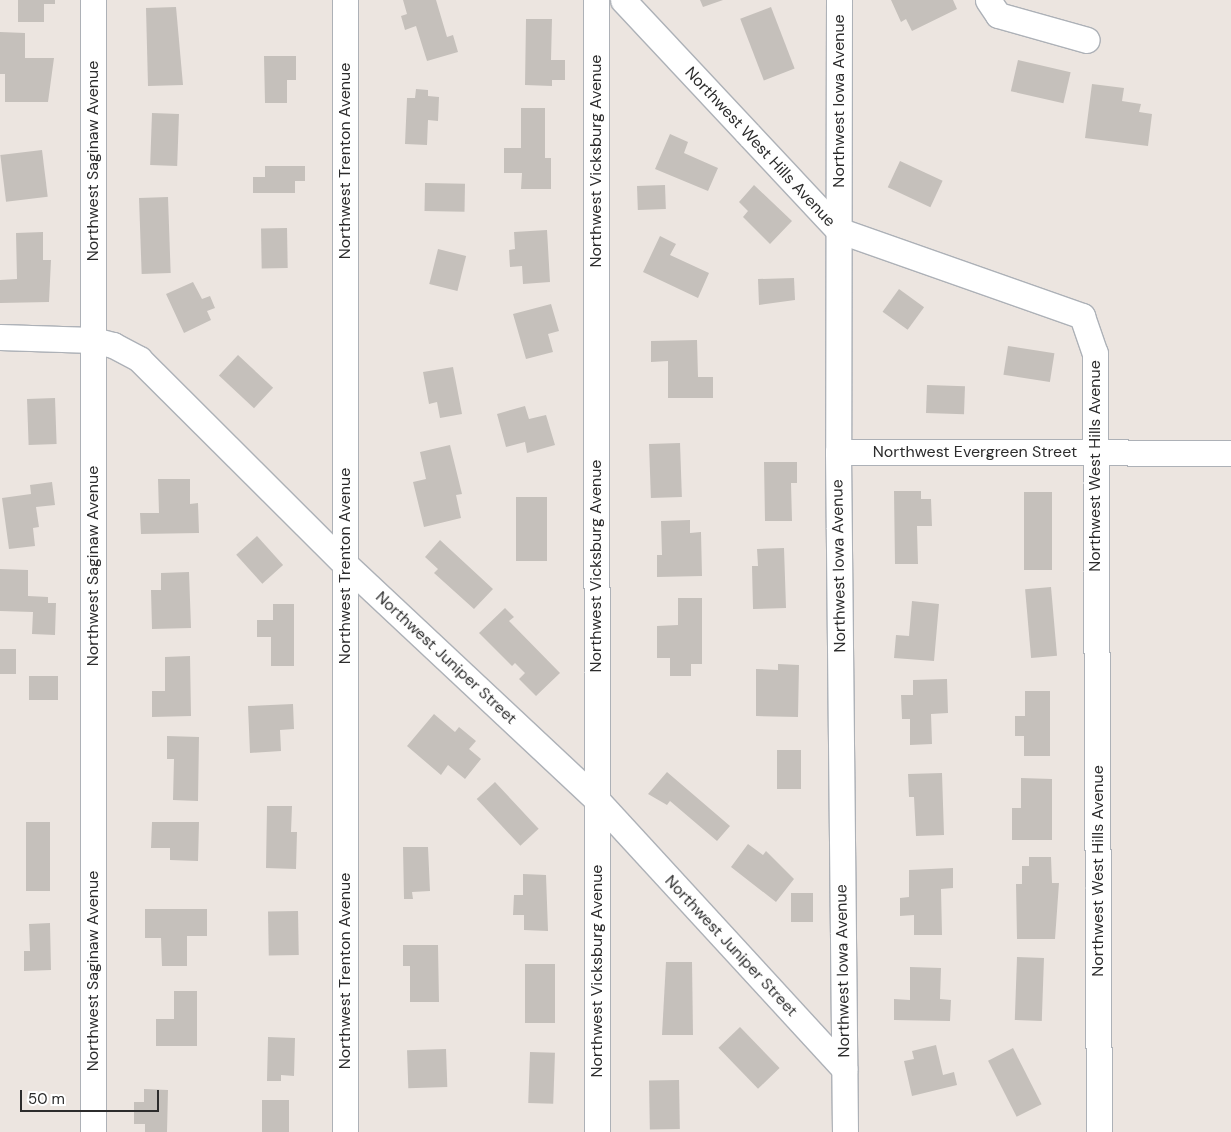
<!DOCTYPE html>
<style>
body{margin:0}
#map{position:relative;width:1231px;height:1132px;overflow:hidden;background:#ece5e0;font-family:"DM Sans",sans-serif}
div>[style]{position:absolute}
.building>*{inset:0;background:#c5c0bb;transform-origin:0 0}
.roads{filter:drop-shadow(1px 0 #adb1b7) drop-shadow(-1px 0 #adb1b7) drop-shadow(0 1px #adb1b7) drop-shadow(0 -1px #adb1b7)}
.minor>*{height:25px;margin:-12.5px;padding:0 12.5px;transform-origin:12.5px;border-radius:12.5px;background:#fff}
span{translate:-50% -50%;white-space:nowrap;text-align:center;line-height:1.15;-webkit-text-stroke:5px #fff;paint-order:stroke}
.street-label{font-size:16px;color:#2c2c2c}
.scale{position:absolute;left:20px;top:1090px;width:139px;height:22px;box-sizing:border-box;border:2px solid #2c2c2c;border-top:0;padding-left:6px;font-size:15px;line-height:18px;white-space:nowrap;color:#2c2c2c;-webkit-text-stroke:4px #fff;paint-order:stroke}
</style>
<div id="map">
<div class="building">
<div style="clip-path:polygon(18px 0,55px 0,55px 4px,44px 4px,44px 22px,18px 22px)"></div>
<div style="clip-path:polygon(403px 0,436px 0,447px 37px,453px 35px,458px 52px,427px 61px,416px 26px,405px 30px,401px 16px,407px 14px)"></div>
<div style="clip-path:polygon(700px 0,723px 0,703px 7px)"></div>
<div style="clip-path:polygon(891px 0,953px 0,957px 9px,912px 31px,906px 19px,901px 22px)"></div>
<div style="clip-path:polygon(176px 7px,183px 85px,148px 86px,146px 8px)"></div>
<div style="left:771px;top:7px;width:66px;height:33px;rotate:69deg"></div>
<div style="clip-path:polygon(526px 19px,552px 19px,551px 60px,565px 60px,565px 80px,552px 80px,552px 86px,525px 85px)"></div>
<div style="clip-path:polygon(0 32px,25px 33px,25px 58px,54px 58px,48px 102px,5px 102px,5px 74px,0 74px)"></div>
<div style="clip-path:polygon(264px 56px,296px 56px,296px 80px,287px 80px,287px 103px,265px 103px)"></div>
<div style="left:1018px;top:60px;width:54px;height:32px;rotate:13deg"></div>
<div style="clip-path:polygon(1092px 84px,1124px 88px,1122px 101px,1141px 104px,1139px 112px,1152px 114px,1148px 146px,1085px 138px)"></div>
<div style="clip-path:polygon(416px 89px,428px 90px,428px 96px,439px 97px,438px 121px,428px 120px,427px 145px,405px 144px,407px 98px,415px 98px)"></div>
<div style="clip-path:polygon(521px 108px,545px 108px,545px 158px,551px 158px,551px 189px,521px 189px,522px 173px,504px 173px,504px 148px,521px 148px)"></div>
<div style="left:152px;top:113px;width:27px;height:52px;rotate:2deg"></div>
<div style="clip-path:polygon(670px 134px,688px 142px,684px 153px,718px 168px,708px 191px,655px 169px)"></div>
<div style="left:42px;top:150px;width:47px;height:42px;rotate:83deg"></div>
<div style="left:900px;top:161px;width:47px;height:29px;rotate:25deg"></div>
<div style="clip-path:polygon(265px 166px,305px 166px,305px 181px,295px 181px,295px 193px,253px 193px,253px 177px,265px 177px)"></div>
<div style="left:425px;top:183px;width:40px;height:28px;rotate:1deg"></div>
<div style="left:665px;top:185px;width:24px;height:28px;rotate:88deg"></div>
<div style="clip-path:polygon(754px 185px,792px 221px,770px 244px,743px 217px,748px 211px,739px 202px)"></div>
<div style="left:168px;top:197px;width:76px;height:29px;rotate:88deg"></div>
<div style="left:287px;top:228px;width:40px;height:26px;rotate:89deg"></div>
<div style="clip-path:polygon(547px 230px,550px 282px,523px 284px,522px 266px,510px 267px,509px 250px,515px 249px,514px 232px)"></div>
<div style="clip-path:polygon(43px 232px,43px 260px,51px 260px,49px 302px,0 303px,0 280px,17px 279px,16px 233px)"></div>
<div style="clip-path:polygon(660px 236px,676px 244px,670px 255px,709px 273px,698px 298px,643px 272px)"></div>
<div style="left:438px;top:249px;width:29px;height:36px;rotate:14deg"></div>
<div style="clip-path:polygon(794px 278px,795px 300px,759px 305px,758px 279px)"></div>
<div style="clip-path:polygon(193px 282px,202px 299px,210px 296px,215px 308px,207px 311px,211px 320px,184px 333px,166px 294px)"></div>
<div style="left:899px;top:289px;width:31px;height:28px;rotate:36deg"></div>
<div style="clip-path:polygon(551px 304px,559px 331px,548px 334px,553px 352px,526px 359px,513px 314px)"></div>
<div style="clip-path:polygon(697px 340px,698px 377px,713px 377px,713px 398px,668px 398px,668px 361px,651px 362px,651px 341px)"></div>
<div style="left:1008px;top:346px;width:47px;height:29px;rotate:9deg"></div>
<div style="left:238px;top:355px;width:48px;height:28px;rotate:43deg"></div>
<div style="clip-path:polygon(453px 367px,462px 414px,440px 418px,437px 402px,429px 404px,423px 372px)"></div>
<div style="left:927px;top:385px;width:38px;height:28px;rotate:2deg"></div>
<div style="left:55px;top:398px;width:46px;height:28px;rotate:88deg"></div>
<div style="clip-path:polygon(525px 406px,529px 419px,546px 415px,555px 445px,527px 453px,525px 442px,506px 447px,497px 414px)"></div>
<div style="left:680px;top:443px;width:54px;height:31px;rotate:88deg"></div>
<div style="clip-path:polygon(450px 445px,462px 494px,456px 495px,461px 518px,424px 527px,413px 482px,426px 479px,420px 452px)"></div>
<div style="clip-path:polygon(764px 462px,797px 462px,797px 483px,791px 483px,792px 521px,765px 521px)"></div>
<div style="clip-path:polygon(158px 479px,190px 479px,190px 504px,198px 503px,199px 533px,141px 534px,140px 513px,159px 513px)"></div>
<div style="clip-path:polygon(52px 482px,55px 505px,36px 507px,39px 527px,33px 528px,35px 546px,9px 549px,2px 498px,31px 494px,30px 485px)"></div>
<div style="clip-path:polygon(894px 491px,921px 491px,921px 499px,931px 499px,932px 526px,917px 526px,918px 564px,895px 564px)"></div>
<div style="left:1024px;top:492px;width:28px;height:78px"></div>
<div style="left:516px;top:497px;width:31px;height:64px"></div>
<div style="clip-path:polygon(690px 520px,690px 533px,701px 532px,702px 576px,657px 577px,657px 555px,662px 555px,661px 521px)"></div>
<div style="left:257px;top:536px;width:39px;height:28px;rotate:48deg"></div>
<div style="clip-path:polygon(440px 540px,493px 589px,474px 609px,434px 573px,438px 569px,425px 557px)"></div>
<div style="clip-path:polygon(784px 548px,786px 608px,753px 609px,752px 566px,758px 566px,757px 549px)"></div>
<div style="clip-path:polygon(0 569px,28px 570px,28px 596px,48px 597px,48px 603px,56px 603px,55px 635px,32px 634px,33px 612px,0 611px)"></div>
<div style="clip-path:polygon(189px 572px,191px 628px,152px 629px,151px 590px,161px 590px,161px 573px)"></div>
<div style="left:1051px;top:587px;width:69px;height:26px;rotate:85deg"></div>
<div style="clip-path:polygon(678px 598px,702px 598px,702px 664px,691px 664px,691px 676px,670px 676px,670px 658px,657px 658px,657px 626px,678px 625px)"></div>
<div style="clip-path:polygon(912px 601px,939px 604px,934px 661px,894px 658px,896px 635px,909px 636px)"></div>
<div style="clip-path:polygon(273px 604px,294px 604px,294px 666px,271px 666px,271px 637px,257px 637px,257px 620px,273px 620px)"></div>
<div style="clip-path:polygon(505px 608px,514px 617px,509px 621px,560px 673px,536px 696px,519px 679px,525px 673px,515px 663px,512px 666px,479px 633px)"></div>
<div style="left:0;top:649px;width:16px;height:25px"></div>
<div style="clip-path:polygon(190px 656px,191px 716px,152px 717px,152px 691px,165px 691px,165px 657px)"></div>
<div style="clip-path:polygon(778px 664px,799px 665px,798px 717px,756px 716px,756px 669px,778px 670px)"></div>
<div style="left:29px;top:676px;width:29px;height:24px"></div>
<div style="clip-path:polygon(947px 679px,948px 713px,931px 714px,932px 744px,910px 745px,910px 719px,902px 719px,901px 695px,913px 695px,913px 680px)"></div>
<div style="clip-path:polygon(1025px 691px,1050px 691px,1050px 756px,1024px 756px,1024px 736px,1015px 736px,1015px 716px,1025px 716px)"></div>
<div style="clip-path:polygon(293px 704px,294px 729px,280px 730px,281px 751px,250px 753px,248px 706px)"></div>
<div style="clip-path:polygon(434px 714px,455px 732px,459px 727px,476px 741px,469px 749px,481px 759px,465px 779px,448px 765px,441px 775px,407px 746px)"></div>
<div style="clip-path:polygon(167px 736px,199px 737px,198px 801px,173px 800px,174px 759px,167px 759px)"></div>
<div style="left:777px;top:750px;width:24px;height:39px"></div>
<div style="clip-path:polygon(667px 772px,730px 826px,717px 841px,670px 801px,667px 805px,648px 794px)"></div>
<div style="clip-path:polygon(942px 773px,944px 835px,916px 836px,914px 797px,909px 797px,908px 774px)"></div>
<div style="clip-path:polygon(1021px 778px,1052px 779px,1052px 840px,1012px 840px,1012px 808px,1021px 808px)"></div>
<div style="left:495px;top:782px;width:64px;height:25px;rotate:47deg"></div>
<div style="clip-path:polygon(267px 806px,292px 806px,291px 832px,297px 832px,296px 869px,266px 868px)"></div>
<div style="left:26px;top:822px;width:24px;height:69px"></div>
<div style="clip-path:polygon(152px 822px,199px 822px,198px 861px,170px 860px,170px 848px,151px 848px)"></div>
<div style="clip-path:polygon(748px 844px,763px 855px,766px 851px,794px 879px,776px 902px,731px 867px)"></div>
<div style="clip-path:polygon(403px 847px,428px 847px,430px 891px,412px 892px,413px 899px,404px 899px)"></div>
<div style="clip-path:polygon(1029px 857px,1051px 857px,1052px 883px,1059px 883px,1055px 939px,1017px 939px,1016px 884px,1022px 884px,1022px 866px,1029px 866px)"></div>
<div style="clip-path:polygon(953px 868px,953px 888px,941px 889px,942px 935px,914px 935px,914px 915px,900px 916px,900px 898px,909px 897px,909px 870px)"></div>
<div style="clip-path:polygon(523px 874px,546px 875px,548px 931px,524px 930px,524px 915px,513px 915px,514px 895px,523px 895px)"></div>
<div style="left:791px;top:893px;width:22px;height:29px"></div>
<div style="clip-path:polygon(145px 909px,207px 909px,207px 936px,187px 936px,187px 966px,162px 966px,161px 938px,145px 938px)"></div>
<div style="left:298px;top:911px;width:44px;height:30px;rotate:89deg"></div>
<div style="clip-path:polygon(50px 923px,51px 970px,24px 971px,24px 951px,30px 951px,29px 924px)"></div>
<div style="clip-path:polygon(403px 945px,438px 945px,439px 1002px,410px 1002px,410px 966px,403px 966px)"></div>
<div style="left:1017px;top:957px;width:27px;height:63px;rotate:2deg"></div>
<div style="clip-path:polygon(666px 962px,692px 962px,693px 1035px,662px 1035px)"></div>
<div style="left:525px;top:964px;width:30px;height:59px"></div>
<div style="clip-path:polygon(910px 967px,941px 968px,940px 999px,951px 1000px,950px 1021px,894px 1020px,894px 999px,910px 1000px)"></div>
<div style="clip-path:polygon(174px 991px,197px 991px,197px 1046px,156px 1046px,156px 1019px,174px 1019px)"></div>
<div style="left:740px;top:1027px;width:57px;height:30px;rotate:46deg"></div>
<div style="clip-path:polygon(268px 1037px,295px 1038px,294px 1076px,281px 1075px,281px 1081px,267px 1081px)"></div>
<div style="clip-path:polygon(936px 1045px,943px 1075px,954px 1072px,957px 1085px,912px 1096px,904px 1061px,914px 1059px,912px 1051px)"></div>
<div style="left:1013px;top:1048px;width:63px;height:28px;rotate:63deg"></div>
<div style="left:446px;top:1049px;width:38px;height:39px;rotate:88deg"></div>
<div style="left:530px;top:1052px;width:25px;height:51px;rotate:2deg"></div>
<div style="left:679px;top:1080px;width:49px;height:30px;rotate:89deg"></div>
<div style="clip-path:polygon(144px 1089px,168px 1090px,167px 1132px,145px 1132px,145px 1124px,134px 1124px,134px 1102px,144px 1102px)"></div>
<div style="left:262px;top:1100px;width:27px;height:32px"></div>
</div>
<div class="roads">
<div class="minor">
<div style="left:345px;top:0;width:1132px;rotate:90deg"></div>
<div style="left:596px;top:0;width:1132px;rotate:89.95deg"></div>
<div style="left:623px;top:0;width:315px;rotate:46.9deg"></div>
<div style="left:838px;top:230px;width:259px;rotate:19.4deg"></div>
<div style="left:1082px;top:316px;width:39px;rotate:71deg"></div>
<div style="left:1095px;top:353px;width:779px;rotate:89.71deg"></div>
<div style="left:839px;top:0;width:452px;rotate:90.1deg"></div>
<div style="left:838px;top:452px;width:680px;rotate:89.41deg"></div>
<div style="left:988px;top:0;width:18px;rotate:56deg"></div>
<div style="left:998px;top:15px;width:92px;rotate:15.7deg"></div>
<div style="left:0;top:337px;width:93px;rotate:1.8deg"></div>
<div style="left:93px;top:340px;width:21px;rotate:14deg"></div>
<div style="left:113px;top:345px;width:30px;rotate:28deg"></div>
<div style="left:139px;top:359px;width:291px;rotate:44.9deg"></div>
<div style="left:345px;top:564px;width:344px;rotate:43.1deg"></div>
<div style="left:596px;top:799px;width:367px;rotate:47.4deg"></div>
<div style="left:838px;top:452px;width:393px;rotate:0.1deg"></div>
<div style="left:93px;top:1132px;width:1132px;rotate:-90deg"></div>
</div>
</div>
<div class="street-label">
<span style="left:839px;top:101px;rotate:-90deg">Northwest Iowa Avenue</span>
<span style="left:760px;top:147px;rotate:47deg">Northwest West Hills Avenue</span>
<span style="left:93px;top:161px;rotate:-90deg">Northwest Saginaw Avenue</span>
<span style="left:345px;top:161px;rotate:-90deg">Northwest Trenton Avenue</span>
<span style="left:596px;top:161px;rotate:-90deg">Northwest Vicksburg Avenue</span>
<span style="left:975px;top:452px">Northwest Evergreen Street</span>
<span style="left:1095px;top:466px;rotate:-90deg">Northwest West Hills Avenue</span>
<span style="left:93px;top:566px;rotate:-90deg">Northwest Saginaw Avenue</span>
<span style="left:345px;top:566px;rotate:-90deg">Northwest Trenton Avenue</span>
<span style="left:596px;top:566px;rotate:-90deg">Northwest Vicksburg Avenue</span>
<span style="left:839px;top:566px;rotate:-91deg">Northwest Iowa Avenue</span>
<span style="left:446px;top:658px;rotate:43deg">Northwest Juniper Street</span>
<span style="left:1098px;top:871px;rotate:-90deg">Northwest West Hills Avenue</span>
<span style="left:731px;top:946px;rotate:47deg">Northwest Juniper Street</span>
<span style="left:93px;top:971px;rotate:-90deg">Northwest Saginaw Avenue</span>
<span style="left:345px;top:971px;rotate:-90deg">Northwest Trenton Avenue</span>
<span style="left:597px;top:971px;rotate:-90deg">Northwest Vicksburg Avenue</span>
<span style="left:843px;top:971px;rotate:-91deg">Northwest Iowa Avenue</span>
</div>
<div class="scale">50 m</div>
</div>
